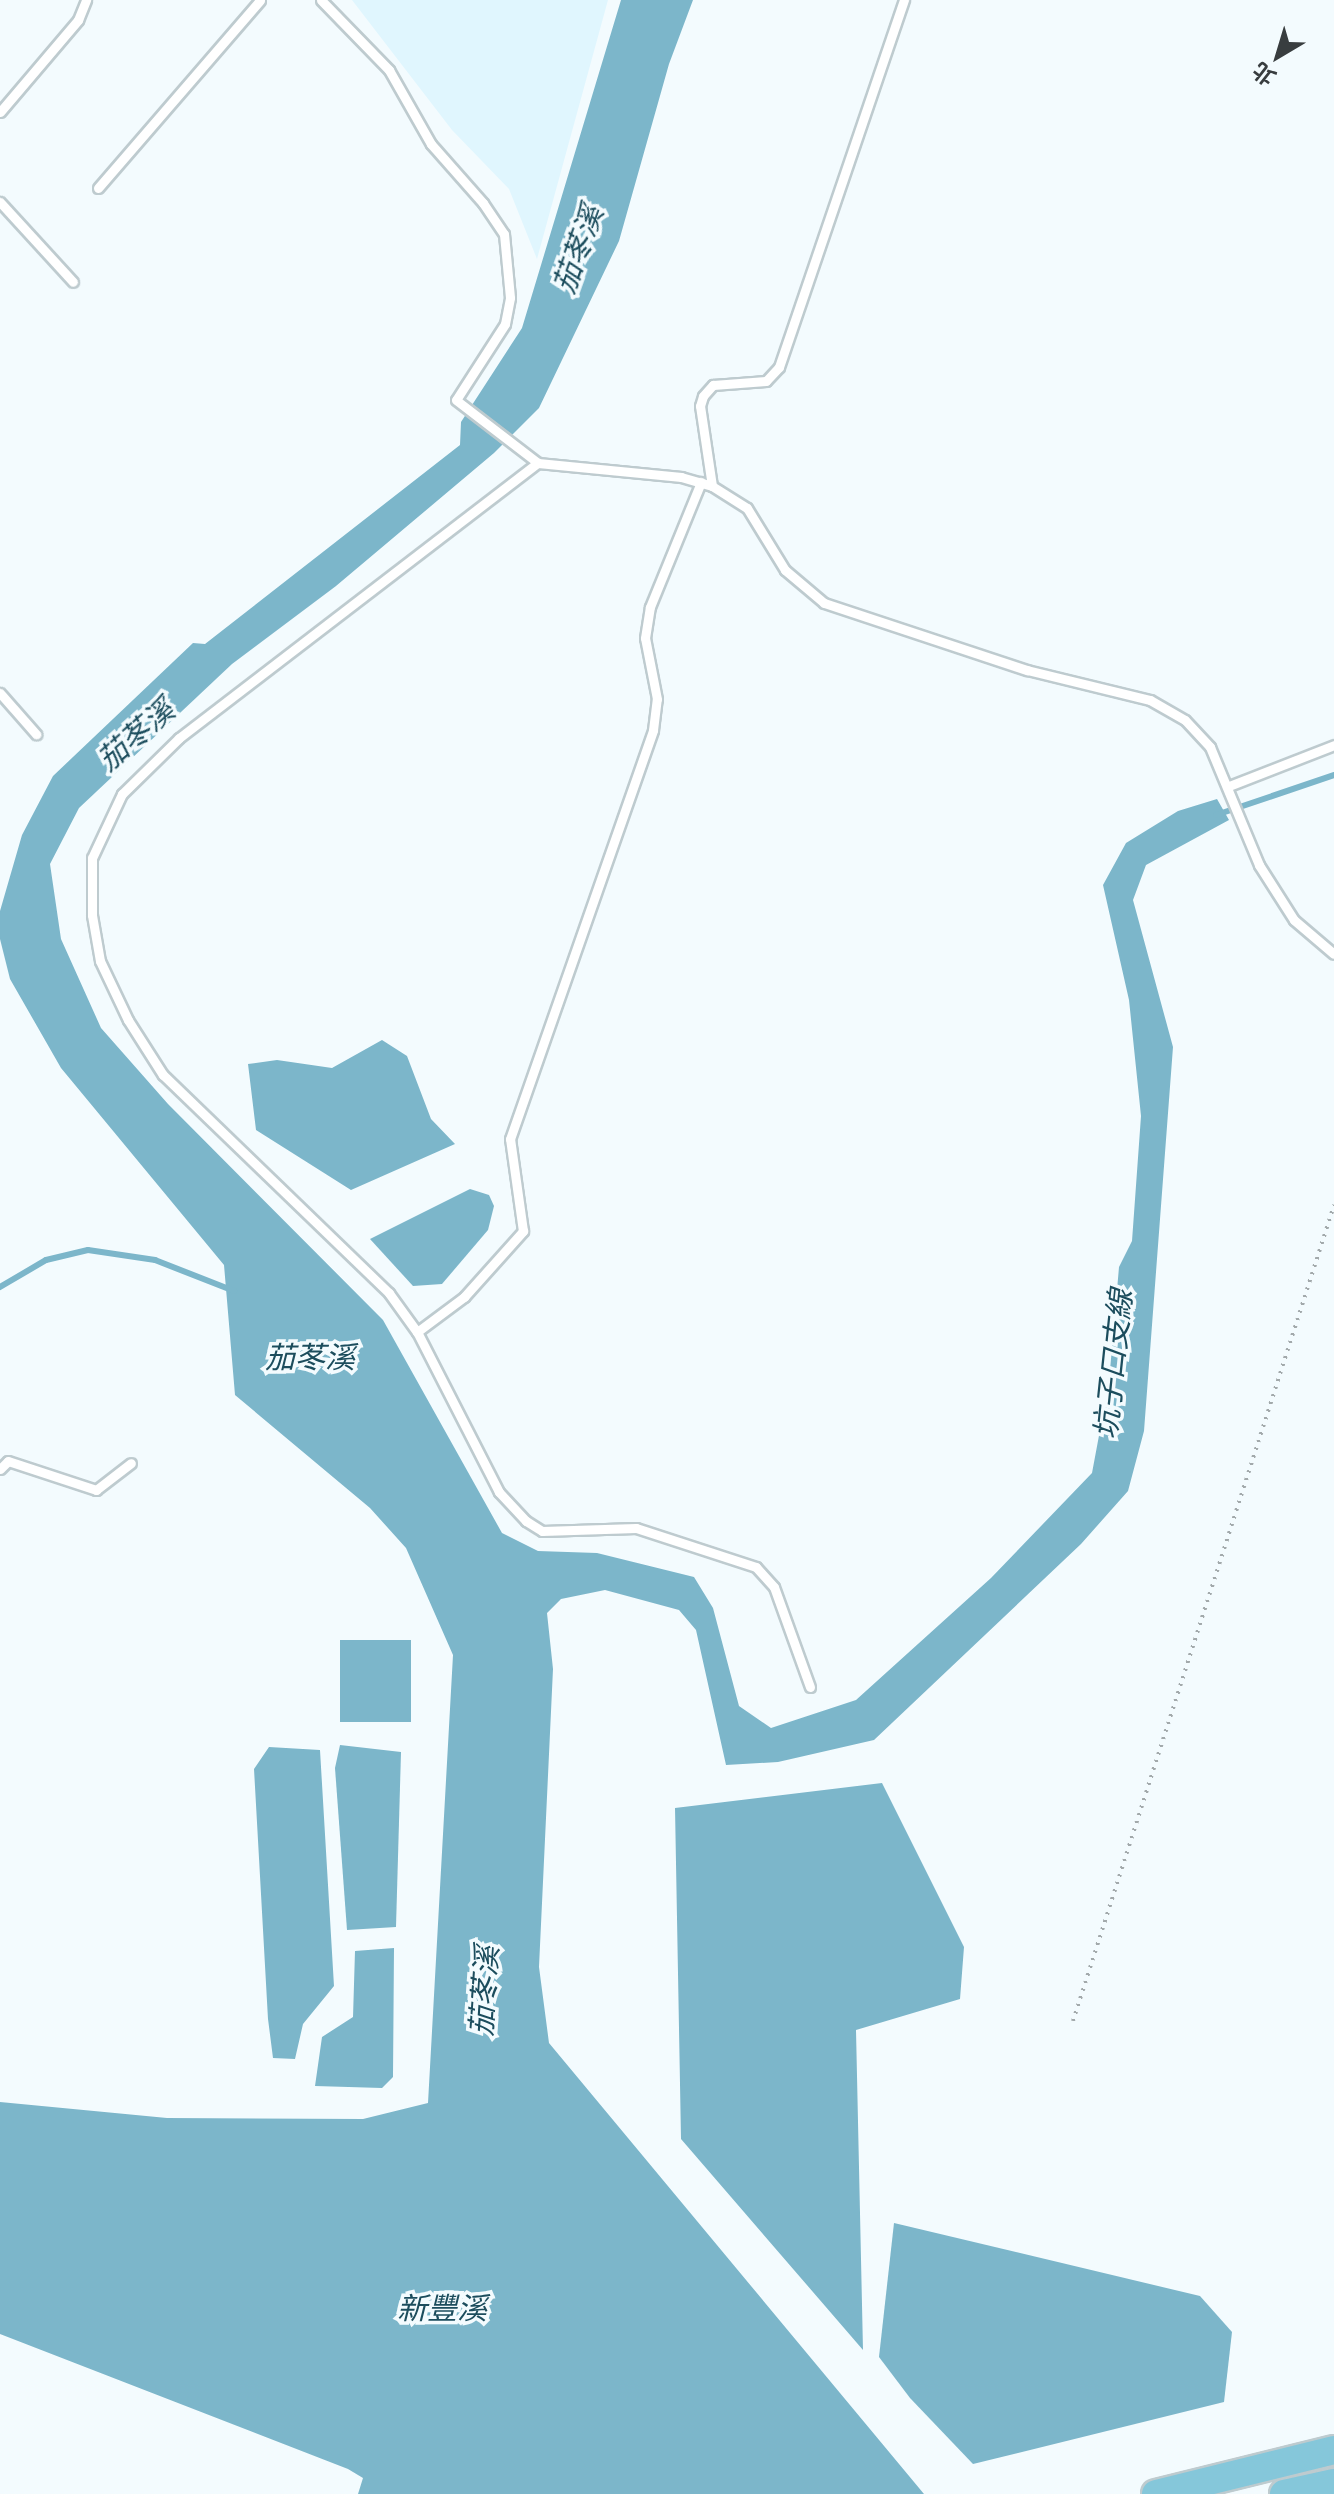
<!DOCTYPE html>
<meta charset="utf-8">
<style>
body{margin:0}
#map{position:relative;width:1334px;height:2494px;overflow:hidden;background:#f3fbfe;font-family:Barlow,"Noto Sans TC",sans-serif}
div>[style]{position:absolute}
.built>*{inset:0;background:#e0f6fe}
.water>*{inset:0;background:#7cb6ca;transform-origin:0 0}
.stream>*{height:6px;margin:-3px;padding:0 3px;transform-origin:3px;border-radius:3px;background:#7cb6ca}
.path>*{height:4px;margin-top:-2px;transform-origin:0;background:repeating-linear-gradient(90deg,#a2a9ab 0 2px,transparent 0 8px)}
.roads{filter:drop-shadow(2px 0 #becbcf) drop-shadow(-2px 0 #becbcf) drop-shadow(0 2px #becbcf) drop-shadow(0 -2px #becbcf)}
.lane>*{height:9px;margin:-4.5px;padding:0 4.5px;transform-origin:4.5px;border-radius:4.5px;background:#fff}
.primary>*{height:28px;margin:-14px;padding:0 14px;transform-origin:14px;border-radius:14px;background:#85c7da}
span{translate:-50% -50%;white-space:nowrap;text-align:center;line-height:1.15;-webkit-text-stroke:7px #f3fbfe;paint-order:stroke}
.water-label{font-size:30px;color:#1c4d5d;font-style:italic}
.north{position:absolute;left:1238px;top:16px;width:80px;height:80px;-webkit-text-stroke:6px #f3fbfe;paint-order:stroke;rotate:218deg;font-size:22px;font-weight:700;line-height:32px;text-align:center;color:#383d3f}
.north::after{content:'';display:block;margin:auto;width:28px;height:36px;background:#383d3f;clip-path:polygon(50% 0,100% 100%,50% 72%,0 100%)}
</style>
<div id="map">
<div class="built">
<div style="clip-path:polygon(352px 0,608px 0,537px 259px,509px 189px,452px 130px)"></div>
</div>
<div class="water">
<div style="clip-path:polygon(621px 0,693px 0,669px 64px,619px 241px,539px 408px,494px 453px,336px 586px,232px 664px,79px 808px,50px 864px,61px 939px,101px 1028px,168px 1104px,383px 1320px,502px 1533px,538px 1551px,597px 1553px,694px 1577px,713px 1608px,739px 1706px,771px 1728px,856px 1700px,991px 1578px,1092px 1473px,1109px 1382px,1119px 1267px,1132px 1241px,1141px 1116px,1129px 1000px,1103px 885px,1126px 843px,1178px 811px,1217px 799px,1229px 820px,1146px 865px,1133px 900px,1173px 1047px,1144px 1431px,1128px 1491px,1081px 1544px,874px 1740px,778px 1762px,726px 1765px,696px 1630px,679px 1610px,605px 1590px,561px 1599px,547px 1613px,553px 1669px,539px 1967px,549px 2043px,924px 2494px,358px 2494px,363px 2478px,348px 2469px,0 2334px,0 2102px,167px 2118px,363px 2119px,428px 2103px,453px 1655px,406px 1548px,370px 1508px,235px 1395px,224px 1265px,61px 1068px,10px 979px,0 939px,0 911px,22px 835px,53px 776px,193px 643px,205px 644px,460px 445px,461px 422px,522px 328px)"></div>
<div style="clip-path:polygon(382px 1040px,407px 1056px,431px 1119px,455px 1144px,351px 1190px,256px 1130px,248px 1064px,277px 1060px,332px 1068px)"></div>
<div style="clip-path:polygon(470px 1189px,489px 1195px,494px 1206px,488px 1230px,442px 1284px,413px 1286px,370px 1239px)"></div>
<div style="left:340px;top:1640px;width:71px;height:82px"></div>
<div style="clip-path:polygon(340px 1745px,401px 1752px,396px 1927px,347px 1930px,335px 1768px)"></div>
<div style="clip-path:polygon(269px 1747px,320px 1750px,334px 1986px,303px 2024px,295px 2059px,273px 2058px,268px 2019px,254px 1769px)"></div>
<div style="clip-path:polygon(882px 1783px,964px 1947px,960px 1999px,856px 2030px,863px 2350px,681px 2139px,675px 1808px)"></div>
<div style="clip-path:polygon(394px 1948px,393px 2077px,382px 2088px,315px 2086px,322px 2037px,353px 2017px,355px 1951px)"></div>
<div style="clip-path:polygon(894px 2223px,1200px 2296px,1232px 2332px,1224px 2402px,973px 2464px,910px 2398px,879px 2357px)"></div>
</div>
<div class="stream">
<div style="left:1216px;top:815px;width:125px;rotate:-18.7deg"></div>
<div style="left:0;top:1287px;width:53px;rotate:-30.4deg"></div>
<div style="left:46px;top:1260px;width:43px;rotate:-13.4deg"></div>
<div style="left:88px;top:1250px;width:68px;rotate:8.5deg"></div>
<div style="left:155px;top:1260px;width:85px;rotate:21.4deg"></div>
</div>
<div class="path">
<div style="left:1073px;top:2021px;width:857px;rotate:-72.26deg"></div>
</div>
<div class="roads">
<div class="lane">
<div style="left:321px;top:0;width:98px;rotate:45.8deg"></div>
<div style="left:389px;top:70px;width:85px;rotate:60.4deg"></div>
<div style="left:431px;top:144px;width:79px;rotate:48.6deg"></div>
<div style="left:483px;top:203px;width:37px;rotate:56deg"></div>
<div style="left:504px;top:234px;width:64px;rotate:84.6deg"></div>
<div style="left:510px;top:298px;width:26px;rotate:101deg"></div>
<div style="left:505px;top:324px;width:90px;rotate:122.8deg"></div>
<div style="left:456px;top:400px;width:103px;rotate:37.5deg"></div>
<div style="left:0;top:112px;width:121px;rotate:-49.7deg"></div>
<div style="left:78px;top:20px;width:22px;rotate:-68deg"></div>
<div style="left:98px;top:188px;width:248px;rotate:-49.2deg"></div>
<div style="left:0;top:202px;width:108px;rotate:47.6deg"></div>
<div style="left:712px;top:486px;width:81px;rotate:-98.5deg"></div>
<div style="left:700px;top:406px;width:10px;rotate:-73deg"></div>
<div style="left:703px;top:396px;width:15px;rotate:-48deg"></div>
<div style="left:713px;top:385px;width:53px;rotate:-4.3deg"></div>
<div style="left:766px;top:381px;width:19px;rotate:-47deg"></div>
<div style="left:779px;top:367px;width:388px;rotate:-71.2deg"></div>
<div style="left:0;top:693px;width:55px;rotate:48.7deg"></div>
<div style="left:1229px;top:786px;width:113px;rotate:-21.3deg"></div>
<div style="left:417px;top:1332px;width:59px;rotate:-36.7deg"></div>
<div style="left:464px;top:1297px;width:89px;rotate:-48.2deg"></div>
<div style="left:523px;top:1231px;width:93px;rotate:-98deg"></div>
<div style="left:510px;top:1139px;width:433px;rotate:-70.7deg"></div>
<div style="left:653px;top:730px;width:31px;rotate:-83deg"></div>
<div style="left:657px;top:699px;width:62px;rotate:-101.1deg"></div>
<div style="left:645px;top:638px;width:31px;rotate:-81deg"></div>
<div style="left:650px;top:607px;width:135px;rotate:-67.8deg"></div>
<div style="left:0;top:1469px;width:11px;rotate:-45deg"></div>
<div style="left:8px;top:1461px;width:93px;rotate:18.2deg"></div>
<div style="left:96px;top:1490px;width:44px;rotate:-37.6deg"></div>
<div style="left:810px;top:1687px;width:106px;rotate:-109.8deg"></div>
<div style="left:774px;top:1587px;width:27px;rotate:-132deg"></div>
<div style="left:756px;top:1567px;width:126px;rotate:-162deg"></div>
<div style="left:636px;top:1528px;width:94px;rotate:178.2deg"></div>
<div style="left:542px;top:1531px;width:19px;rotate:-148deg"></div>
<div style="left:526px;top:1521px;width:40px;rotate:-133deg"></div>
<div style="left:499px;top:1492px;width:180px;rotate:-117.1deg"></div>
<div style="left:417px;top:1332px;width:48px;rotate:-125.7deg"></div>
<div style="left:389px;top:1293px;width:314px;rotate:-136deg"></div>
<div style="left:163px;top:1075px;width:65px;rotate:-122.5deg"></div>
<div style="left:128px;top:1020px;width:65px;rotate:-115.4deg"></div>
<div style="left:100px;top:961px;width:47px;rotate:-99.9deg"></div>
<div style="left:92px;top:915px;width:57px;rotate:-90deg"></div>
<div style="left:92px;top:858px;width:71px;rotate:-64.9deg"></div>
<div style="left:122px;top:794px;width:80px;rotate:-44.5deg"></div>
<div style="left:179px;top:738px;width:452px;rotate:-37.5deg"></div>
<div style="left:538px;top:463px;width:144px;rotate:5.6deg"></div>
<div style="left:681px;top:477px;width:32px;rotate:16deg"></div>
<div style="left:712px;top:486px;width:41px;rotate:32.2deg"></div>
<div style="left:747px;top:508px;width:73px;rotate:58.5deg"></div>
<div style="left:785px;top:570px;width:51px;rotate:40.2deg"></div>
<div style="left:824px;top:603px;width:214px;rotate:18.3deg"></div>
<div style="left:1027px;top:670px;width:127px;rotate:13.7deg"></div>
<div style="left:1150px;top:700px;width:40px;rotate:29.7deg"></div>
<div style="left:1185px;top:720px;width:37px;rotate:47deg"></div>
<div style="left:1210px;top:747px;width:128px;rotate:67.4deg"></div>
<div style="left:1259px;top:865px;width:65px;rotate:57.5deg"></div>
<div style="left:1294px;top:920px;width:52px;rotate:40.4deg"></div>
</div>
<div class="primary">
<div style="left:1156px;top:2494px;width:183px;rotate:-13.9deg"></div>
<div style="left:1284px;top:2494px;width:51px;rotate:-12.4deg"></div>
</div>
</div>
<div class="water-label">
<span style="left:577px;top:249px;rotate:-70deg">茄苳溪</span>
<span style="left:135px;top:734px;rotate:-41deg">茄苳溪</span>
<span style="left:310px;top:1356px">茄苳溪</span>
<span style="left:1112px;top:1364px;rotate:-84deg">坑子口支線</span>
<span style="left:483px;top:1991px;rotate:-86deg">茄苳溪</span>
<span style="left:442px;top:2307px">新豐溪</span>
</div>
<div class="north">北</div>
</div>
